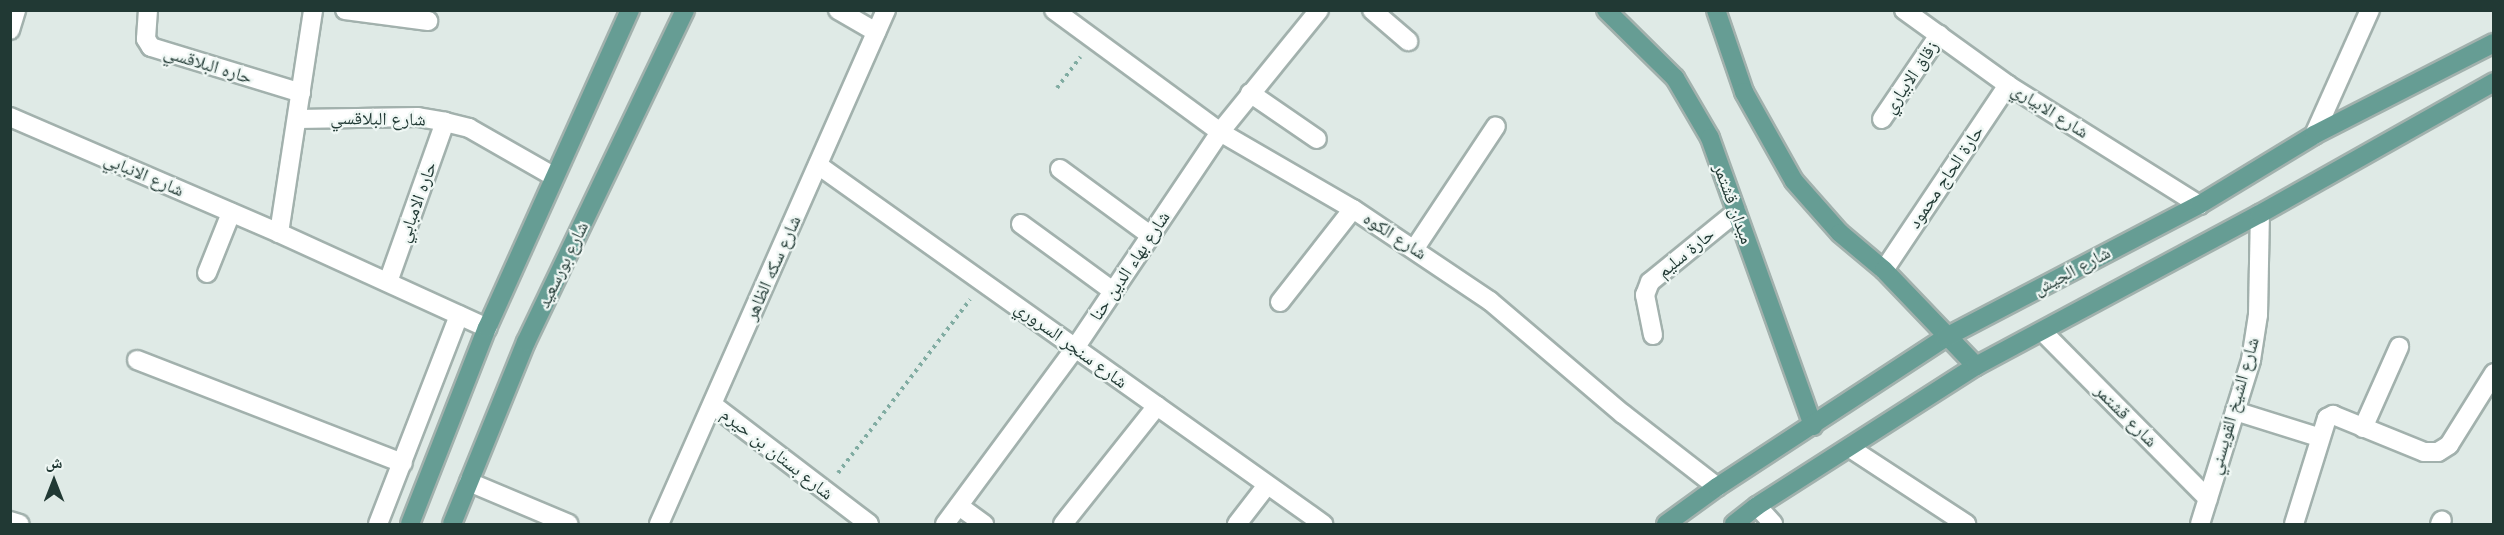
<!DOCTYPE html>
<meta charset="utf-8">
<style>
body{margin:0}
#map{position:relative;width:2504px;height:535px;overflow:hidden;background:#dfeae6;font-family:"Fira Sans","Noto Naskh Arabic",sans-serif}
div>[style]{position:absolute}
.path>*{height:4px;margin-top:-2px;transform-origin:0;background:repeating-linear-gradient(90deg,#81aca2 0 3px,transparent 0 7.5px)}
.roads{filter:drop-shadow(2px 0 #a2b1ad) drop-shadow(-2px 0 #a2b1ad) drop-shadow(0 2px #a2b1ad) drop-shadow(0 -2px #a2b1ad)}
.minor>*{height:18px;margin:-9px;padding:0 9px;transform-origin:9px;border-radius:9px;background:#fff}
.major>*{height:18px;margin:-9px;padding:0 9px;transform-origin:9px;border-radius:9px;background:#669d94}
span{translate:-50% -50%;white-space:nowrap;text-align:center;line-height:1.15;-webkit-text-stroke:4.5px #eff7f4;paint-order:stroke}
.street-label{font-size:18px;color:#213934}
.frame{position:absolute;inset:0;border:12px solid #213934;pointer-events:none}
.north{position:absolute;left:24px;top:451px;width:60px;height:60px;-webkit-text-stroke:4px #eff7f4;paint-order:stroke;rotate:0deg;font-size:16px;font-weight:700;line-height:24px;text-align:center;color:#213934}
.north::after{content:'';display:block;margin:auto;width:21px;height:27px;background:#213934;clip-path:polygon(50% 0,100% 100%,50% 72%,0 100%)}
</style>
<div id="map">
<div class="path">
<div style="left:1057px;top:88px;width:39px;rotate:-53deg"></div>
<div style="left:838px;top:473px;width:218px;rotate:-52.7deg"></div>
</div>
<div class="roads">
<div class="minor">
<div style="left:148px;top:10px;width:29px;rotate:94deg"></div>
<div style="left:146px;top:39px;width:9px;rotate:58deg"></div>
<div style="left:151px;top:47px;width:157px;rotate:17deg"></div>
<div style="left:345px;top:10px;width:84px;rotate:7.5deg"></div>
<div style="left:838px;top:10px;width:44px;rotate:30.1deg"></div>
<div style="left:1054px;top:10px;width:206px;rotate:36.3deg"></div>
<div style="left:1220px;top:132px;width:154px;rotate:30.1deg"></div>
<div style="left:1353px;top:209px;width:165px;rotate:33.9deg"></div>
<div style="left:1490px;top:301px;width:175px;rotate:40.4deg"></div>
<div style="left:1623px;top:414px;width:119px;rotate:37.8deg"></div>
<div style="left:1372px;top:10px;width:48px;rotate:40.7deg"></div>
<div style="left:1904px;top:10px;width:128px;rotate:35.8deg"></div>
<div style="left:2008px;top:85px;width:226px;rotate:32.1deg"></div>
<div style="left:10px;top:30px;width:21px;rotate:-73deg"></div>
<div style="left:1250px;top:93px;width:81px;rotate:34.5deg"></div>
<div style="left:10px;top:117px;width:293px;rotate:23.3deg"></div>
<div style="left:279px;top:233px;width:229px;rotate:24.5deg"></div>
<div style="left:297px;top:119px;width:121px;rotate:-0.9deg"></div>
<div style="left:418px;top:117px;width:27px;rotate:10deg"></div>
<div style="left:445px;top:122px;width:25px;rotate:14deg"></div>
<div style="left:469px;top:128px;width:97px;rotate:29.7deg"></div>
<div style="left:1882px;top:119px;width:102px;rotate:-55.8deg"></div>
<div style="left:2314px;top:135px;width:137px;rotate:-65.9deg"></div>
<div style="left:818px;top:165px;width:620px;rotate:35.41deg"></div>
<div style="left:1060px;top:169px;width:112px;rotate:36.3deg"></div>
<div style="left:1021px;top:224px;width:114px;rotate:36.1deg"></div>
<div style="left:279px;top:233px;width:226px;rotate:-81.3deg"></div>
<div style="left:1415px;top:248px;width:146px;rotate:-56.4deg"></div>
<div style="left:1884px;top:270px;width:223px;rotate:-56.2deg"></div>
<div style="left:207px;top:273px;width:65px;rotate:-68.2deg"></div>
<div style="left:388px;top:282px;width:170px;rotate:-70.4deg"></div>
<div style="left:1280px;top:302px;width:118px;rotate:-51.9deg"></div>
<div style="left:2044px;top:333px;width:233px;rotate:45.3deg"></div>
<div style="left:1653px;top:335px;width:41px;rotate:-101.3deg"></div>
<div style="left:1645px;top:295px;width:14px;rotate:-69deg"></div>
<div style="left:1650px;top:282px;width:111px;rotate:-39.1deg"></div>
<div style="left:137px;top:360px;width:285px;rotate:21.2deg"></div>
<div style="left:713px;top:405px;width:196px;rotate:37.3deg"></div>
<div style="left:2235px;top:411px;width:87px;rotate:17.4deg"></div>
<div style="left:2363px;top:428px;width:89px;rotate:-66deg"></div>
<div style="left:1850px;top:448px;width:139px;rotate:33.2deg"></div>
<div style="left:469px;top:482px;width:108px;rotate:22.8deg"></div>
<div style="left:959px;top:506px;width:31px;rotate:36deg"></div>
<div style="left:1757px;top:506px;width:24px;rotate:48deg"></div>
<div style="left:10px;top:521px;width:10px;rotate:17deg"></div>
<div style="left:378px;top:524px;width:224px;rotate:-68.8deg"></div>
<div style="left:659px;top:524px;width:562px;rotate:-66.17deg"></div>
<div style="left:945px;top:524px;width:219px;rotate:-53.5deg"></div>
<div style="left:1075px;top:348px;width:260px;rotate:-56.1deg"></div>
<div style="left:1220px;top:132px;width:157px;rotate:-50.9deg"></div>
<div style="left:1063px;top:524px;width:151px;rotate:-51.5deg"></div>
<div style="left:1237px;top:524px;width:49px;rotate:-52.4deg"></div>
<div style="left:2200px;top:524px;width:172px;rotate:-72.7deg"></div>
<div style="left:2251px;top:360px;width:46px;rotate:-81.2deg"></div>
<div style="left:2258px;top:315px;width:101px;rotate:-88.9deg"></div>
<div style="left:2294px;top:524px;width:111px;rotate:-72.7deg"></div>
<div style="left:2327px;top:418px;width:7px;rotate:-27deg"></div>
<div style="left:2333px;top:415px;width:98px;rotate:22.1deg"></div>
<div style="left:2424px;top:452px;width:14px"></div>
<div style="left:2438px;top:452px;width:13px;rotate:-32deg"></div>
<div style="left:2449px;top:445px;width:85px;rotate:-58deg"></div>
<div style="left:2440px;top:524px;width:4px;rotate:-63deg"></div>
</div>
<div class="major">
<div style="left:1606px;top:10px;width:97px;rotate:44.6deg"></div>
<div style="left:1675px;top:78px;width:69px;rotate:59.7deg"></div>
<div style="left:1710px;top:138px;width:306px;rotate:70.3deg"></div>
<div style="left:1716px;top:10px;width:87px;rotate:71.1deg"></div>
<div style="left:1744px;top:92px;width:102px;rotate:60.7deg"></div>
<div style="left:1794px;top:181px;width:69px;rotate:48.5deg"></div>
<div style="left:1840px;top:233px;width:57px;rotate:40.1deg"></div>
<div style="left:1884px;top:270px;width:133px;rotate:46.2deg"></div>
<div style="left:410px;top:524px;width:211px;rotate:-68.6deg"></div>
<div style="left:487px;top:328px;width:349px;rotate:-65.8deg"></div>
<div style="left:452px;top:524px;width:196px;rotate:-67.9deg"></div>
<div style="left:526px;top:342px;width:368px;rotate:-64.4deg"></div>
<div style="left:1666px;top:524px;width:63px;rotate:-36deg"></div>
<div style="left:1717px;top:487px;width:274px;rotate:-33.2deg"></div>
<div style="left:1946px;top:337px;width:285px;rotate:-27.6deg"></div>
<div style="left:2199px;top:205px;width:135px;rotate:-31.3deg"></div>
<div style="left:2314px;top:135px;width:202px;rotate:-27.1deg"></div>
<div style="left:1734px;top:524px;width:29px;rotate:-38deg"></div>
<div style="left:1757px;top:506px;width:260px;rotate:-32.6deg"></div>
<div style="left:1976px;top:366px;width:322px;rotate:-28.2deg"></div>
<div style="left:2260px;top:214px;width:269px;rotate:-29.4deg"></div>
</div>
</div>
<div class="street-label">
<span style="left:208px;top:65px;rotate:17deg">حاره البلاقسي</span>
<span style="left:1911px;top:77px;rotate:-56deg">زقاق الابياري</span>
<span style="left:2050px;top:111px;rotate:32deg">شارع الابياري</span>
<span style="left:378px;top:119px;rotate:1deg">شارع البلاقسي</span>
<span style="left:144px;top:175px;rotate:23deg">شارع الانبابي</span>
<span style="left:1946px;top:177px;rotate:-56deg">حارة الحاج محمود</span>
<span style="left:417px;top:202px;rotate:-70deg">حاره الامبابي</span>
<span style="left:1733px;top:204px;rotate:70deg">ميدان قشتمر</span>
<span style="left:1395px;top:236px;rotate:33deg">شارع الكوه</span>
<span style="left:1686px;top:253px;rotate:-39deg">حارة سليم</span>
<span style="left:563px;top:265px;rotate:-64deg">شارع بورسعيد</span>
<span style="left:1130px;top:266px;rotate:-56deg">شارع بهاء الدين حنا</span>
<span style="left:773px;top:268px;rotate:-66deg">شارع سكه الظاهر</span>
<span style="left:2072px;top:271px;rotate:-28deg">شارع الجيش</span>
<span style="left:1071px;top:345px;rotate:36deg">شارع سنجر السروري</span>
<span style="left:2234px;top:406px;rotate:-74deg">شارع الشيخ القويسني</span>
<span style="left:2126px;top:416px;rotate:45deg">شارع قشتمر</span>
<span style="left:777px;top:454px;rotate:38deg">شارع بستان بن حيرم</span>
</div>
<div class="frame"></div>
<div class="north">ش</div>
</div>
